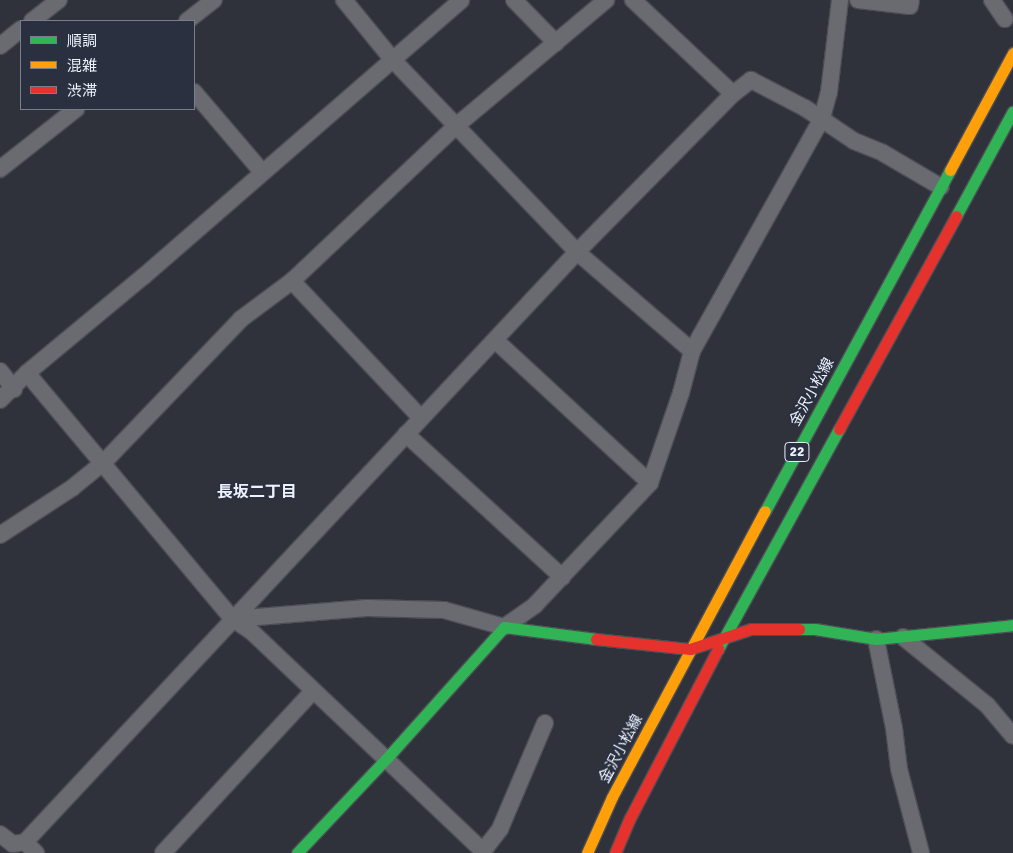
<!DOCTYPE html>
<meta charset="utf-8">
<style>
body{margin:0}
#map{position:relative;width:1013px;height:853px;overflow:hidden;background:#2f323a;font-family:Signika,"Noto Sans JP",sans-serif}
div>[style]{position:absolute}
.roads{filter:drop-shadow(1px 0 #4c4e55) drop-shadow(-1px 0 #4c4e55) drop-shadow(0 1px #4c4e55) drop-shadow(0 -1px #4c4e55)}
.street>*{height:16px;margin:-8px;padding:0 8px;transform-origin:8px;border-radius:8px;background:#696b71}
.fast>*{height:11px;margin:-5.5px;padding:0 5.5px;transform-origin:5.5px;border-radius:5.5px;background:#30b455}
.slow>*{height:11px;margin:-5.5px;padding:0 5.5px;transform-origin:5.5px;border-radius:5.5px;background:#ff9f0a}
.jam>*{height:11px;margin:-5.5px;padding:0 5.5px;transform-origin:5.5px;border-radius:5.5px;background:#e5322d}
span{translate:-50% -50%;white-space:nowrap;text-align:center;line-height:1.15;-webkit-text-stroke:4px #2a303f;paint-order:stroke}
.shield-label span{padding:1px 4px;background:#2a303f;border:1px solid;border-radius:4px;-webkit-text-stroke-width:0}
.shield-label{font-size:14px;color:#eef2fc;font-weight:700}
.street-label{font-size:15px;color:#eef2fc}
.neighbourhood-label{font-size:16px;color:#eef2fc;font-weight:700}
.legend{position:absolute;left:20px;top:20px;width:175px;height:90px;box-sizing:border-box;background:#2a303f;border:1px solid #787e8b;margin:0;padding:6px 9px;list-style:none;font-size:15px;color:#eef2fc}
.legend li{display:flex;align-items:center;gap:10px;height:25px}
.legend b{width:25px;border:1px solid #787e8b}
</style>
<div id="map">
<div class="roads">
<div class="street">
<div style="left:344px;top:0;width:77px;rotate:50.8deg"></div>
<div style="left:393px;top:60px;width:266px;rotate:46.2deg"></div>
<div style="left:577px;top:252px;width:152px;rotate:40.7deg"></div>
<div style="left:514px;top:0;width:60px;rotate:45.7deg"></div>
<div style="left:633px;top:0;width:137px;rotate:43.2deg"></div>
<div style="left:858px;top:0;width:52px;rotate:6.6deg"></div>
<div style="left:910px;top:6px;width:6px;rotate:-81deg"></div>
<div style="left:992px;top:0;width:23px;rotate:56deg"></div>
<div style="left:32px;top:21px;width:34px;rotate:-38deg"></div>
<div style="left:187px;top:21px;width:34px;rotate:-38deg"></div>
<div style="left:0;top:46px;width:27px;rotate:-39deg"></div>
<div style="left:194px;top:92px;width:105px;rotate:49.6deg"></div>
<div style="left:0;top:169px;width:97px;rotate:-38.3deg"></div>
<div style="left:292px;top:281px;width:188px;rotate:46.7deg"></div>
<div style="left:495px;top:340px;width:211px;rotate:42.7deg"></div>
<div style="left:0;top:371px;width:23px;rotate:52deg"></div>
<div style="left:27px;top:373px;width:321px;rotate:50.1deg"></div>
<div style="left:233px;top:619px;width:22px;rotate:34deg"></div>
<div style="left:251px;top:631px;width:320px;rotate:43.5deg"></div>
<div style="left:483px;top:851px;width:2px;rotate:117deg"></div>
<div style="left:0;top:400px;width:38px;rotate:-45deg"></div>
<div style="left:27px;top:373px;width:152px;rotate:-39.7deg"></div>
<div style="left:144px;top:276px;width:420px;rotate:-41deg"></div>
<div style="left:406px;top:434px;width:212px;rotate:42.5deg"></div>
<div style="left:0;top:535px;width:86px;rotate:-33.1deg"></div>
<div style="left:72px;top:488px;width:41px;rotate:-39.1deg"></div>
<div style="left:104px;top:462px;width:198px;rotate:-46.2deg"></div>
<div style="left:241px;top:319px;width:64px;rotate:-36.7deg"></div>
<div style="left:292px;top:281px;width:226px;rotate:-43.4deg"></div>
<div style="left:456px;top:126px;width:196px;rotate:-40deg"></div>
<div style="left:233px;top:619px;width:134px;rotate:-4.7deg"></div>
<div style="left:367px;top:608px;width:77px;rotate:1.5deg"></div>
<div style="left:444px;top:610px;width:62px;rotate:15.8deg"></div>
<div style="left:504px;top:627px;width:38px;rotate:-35deg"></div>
<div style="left:535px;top:605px;width:168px;rotate:-46.7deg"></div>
<div style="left:650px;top:483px;width:95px;rotate:-71deg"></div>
<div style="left:681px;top:393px;width:43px;rotate:-75.3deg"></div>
<div style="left:692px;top:351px;width:267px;rotate:-60.8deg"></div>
<div style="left:822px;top:118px;width:27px;rotate:-75deg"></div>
<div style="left:829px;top:92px;width:93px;rotate:-83.2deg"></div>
<div style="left:903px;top:637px;width:108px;rotate:39deg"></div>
<div style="left:987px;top:705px;width:40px;rotate:50deg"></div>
<div style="left:876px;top:639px;width:91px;rotate:78.6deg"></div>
<div style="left:894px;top:728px;width:41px;rotate:83deg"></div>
<div style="left:899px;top:769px;width:87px;rotate:75.3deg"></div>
<div style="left:0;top:834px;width:16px;rotate:38deg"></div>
<div style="left:13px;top:844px;width:12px;rotate:-9deg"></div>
<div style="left:25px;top:842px;width:808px;rotate:-46.91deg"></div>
<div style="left:577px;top:252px;width:222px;rotate:-45.4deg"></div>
<div style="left:733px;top:94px;width:23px;rotate:-38deg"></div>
<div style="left:751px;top:80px;width:61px;rotate:27.4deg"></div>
<div style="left:805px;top:108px;width:59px;rotate:34deg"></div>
<div style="left:854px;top:141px;width:31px;rotate:22deg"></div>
<div style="left:883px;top:153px;width:67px;rotate:30.4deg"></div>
<div style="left:25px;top:842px;width:16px;rotate:45deg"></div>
<div style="left:483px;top:851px;width:28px;rotate:-52deg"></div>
<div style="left:500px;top:829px;width:115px;rotate:-67deg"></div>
<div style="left:163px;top:853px;width:221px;rotate:-47.2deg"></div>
</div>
<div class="fast">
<div style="left:956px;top:216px;width:119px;rotate:-61.5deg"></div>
<div style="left:765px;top:511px;width:388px;rotate:-61.5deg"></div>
<div style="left:799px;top:629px;width:16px"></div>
<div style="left:815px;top:629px;width:62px;rotate:9.3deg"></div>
<div style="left:876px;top:639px;width:138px;rotate:-5.8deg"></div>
<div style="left:718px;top:649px;width:251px;rotate:-61.2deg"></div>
<div style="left:297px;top:853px;width:129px;rotate:-46.6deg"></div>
<div style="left:386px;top:759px;width:177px;rotate:-48.2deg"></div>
<div style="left:504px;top:627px;width:93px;rotate:7.4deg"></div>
</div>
<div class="slow">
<div style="left:950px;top:170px;width:133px;rotate:-61.7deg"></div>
<div style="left:587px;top:853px;width:61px;rotate:-65.9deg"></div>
<div style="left:612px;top:797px;width:324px;rotate:-61.9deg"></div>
</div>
<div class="jam">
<div style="left:839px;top:429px;width:243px;rotate:-61.2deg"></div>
<div style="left:596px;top:639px;width:95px;rotate:6.1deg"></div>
<div style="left:690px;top:649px;width:64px;rotate:-18.2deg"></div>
<div style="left:751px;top:629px;width:48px"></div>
<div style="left:615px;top:853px;width:38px;rotate:-67deg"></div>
<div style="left:630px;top:818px;width:191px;rotate:-62.5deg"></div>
</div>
</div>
<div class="shield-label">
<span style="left:797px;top:452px">22</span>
</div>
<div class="street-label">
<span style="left:812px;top:392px;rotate:-61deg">金沢小松線</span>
<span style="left:621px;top:749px;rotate:-62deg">金沢小松線</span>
</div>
<div class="neighbourhood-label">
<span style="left:257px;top:492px">長坂二丁目</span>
</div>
<ul class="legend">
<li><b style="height:6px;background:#30b455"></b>順調</li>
<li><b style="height:6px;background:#ff9f0a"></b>混雑</li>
<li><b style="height:6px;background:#e5322d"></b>渋滞</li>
</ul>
</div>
